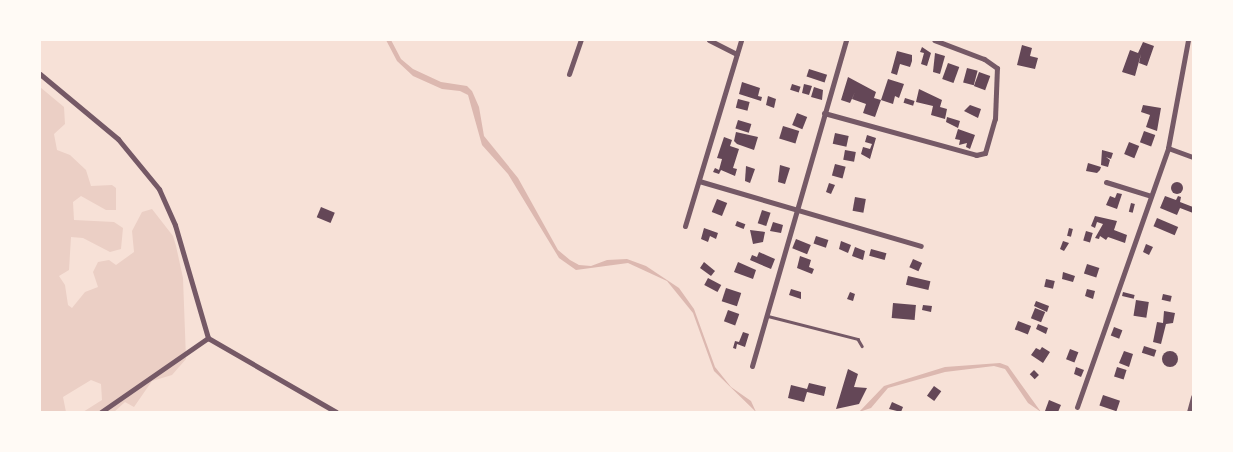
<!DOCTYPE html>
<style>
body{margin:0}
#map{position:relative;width:1233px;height:452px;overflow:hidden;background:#f7e1d7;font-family:Inter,sans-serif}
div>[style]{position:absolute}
.green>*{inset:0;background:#ebcfc5}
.water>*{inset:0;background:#dcb8b0}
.building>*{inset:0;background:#644757;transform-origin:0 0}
.round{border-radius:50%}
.service>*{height:2.5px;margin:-1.25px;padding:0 1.25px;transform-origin:1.25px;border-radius:1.25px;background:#755966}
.minor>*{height:5px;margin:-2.5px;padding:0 2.5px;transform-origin:2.5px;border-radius:2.5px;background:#755966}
span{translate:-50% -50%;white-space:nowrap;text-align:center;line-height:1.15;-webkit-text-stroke:5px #fffaf5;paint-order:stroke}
.frame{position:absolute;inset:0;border:41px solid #fffaf5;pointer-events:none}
</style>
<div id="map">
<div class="green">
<div style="clip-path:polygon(40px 87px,64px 107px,65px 124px,54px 134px,57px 150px,70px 155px,86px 170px,91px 186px,112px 185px,116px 188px,116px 210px,106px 210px,81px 196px,73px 202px,74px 220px,114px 222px,123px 228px,121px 249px,110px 252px,83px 238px,71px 237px,69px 270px,59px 276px,65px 285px,68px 305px,72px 308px,85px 292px,98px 287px,93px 272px,98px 262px,109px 260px,116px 265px,134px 252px,132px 231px,142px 212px,152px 209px,173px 236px,176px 246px,183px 278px,186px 359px,172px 375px,152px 381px,134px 407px,125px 402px,114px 412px,83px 412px,102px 400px,101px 384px,91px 380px,63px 397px,66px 412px,40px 412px)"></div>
</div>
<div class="water">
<div style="clip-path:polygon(386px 40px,391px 40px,401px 59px,413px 69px,441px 82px,467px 86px,472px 91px,479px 107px,484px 136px,518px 178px,558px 250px,570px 260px,579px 265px,591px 266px,607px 260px,627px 259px,646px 266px,679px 288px,694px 309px,715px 367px,731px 387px,751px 401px,756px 412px,714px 371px,693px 313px,667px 281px,628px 263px,576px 270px,559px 258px,508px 174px,482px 145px,468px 95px,460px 91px,442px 89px,413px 76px,397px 61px)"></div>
<div style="clip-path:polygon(1000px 363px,1008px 366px,1041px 412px,1028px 403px,1005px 369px,994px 366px,945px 372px,888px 388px,871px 408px,859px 412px,884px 386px,945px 367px)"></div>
</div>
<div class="building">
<div style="clip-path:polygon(1143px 42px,1154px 46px,1147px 66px,1139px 63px,1141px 54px,1135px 76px,1122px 72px,1130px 50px,1138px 53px)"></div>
<div style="clip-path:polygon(1022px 45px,1032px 48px,1030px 56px,1038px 58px,1035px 69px,1017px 65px)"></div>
<div style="clip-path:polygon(922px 47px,931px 53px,927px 66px,921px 64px,924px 53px,920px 52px)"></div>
<div style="clip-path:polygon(897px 51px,912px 55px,912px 61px,910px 67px,900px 64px,897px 75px,891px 73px)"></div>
<div style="clip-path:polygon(935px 53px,945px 56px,940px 74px,933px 72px)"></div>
<div style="left:948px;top:63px;width:12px;height:17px;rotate:20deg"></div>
<div style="left:967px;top:68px;width:11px;height:15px;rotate:15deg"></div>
<div style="left:809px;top:69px;width:19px;height:8px;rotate:18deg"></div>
<div style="left:979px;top:72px;width:12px;height:15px;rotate:20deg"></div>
<div style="clip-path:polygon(848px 77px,876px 92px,874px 98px,881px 100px,875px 117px,863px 113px,866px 104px,852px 99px,855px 92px,850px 103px,841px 100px)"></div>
<div style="clip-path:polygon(888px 79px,904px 84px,899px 98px,895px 96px,893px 104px,881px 100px)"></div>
<div style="clip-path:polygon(742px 82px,760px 88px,758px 96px,762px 97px,761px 101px,739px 94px)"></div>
<div style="left:792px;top:84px;width:9px;height:6px;rotate:18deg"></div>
<div style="clip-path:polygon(804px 84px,812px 86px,809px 95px,802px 93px)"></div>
<div style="clip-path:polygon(814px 87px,823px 90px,822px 100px,811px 97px)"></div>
<div style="clip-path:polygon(919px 89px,942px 100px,940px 107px,947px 109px,945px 119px,931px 115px,933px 106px,916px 102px)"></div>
<div style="clip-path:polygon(768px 96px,776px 99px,774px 108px,766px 105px)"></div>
<div style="left:905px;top:98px;width:10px;height:5px;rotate:17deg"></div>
<div style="left:738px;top:99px;width:12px;height:9px;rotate:14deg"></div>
<div style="clip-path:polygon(970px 105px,981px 109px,978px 118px,964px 111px)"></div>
<div style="clip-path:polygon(1143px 105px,1161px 108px,1157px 131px,1146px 127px,1150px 115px,1141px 112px)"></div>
<div style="left:797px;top:113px;width:11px;height:13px;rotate:22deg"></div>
<div style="clip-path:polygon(947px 117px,960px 121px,958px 128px,946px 122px)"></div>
<div style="left:738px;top:120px;width:14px;height:9px;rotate:17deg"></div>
<div style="left:783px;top:126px;width:17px;height:13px;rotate:17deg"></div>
<div style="clip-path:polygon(958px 129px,975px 135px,970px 149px,966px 147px,967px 143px,959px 145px,960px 140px,955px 139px)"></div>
<div style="left:1144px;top:131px;width:12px;height:12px;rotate:20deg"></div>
<div style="clip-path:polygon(736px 132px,758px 137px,754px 150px,737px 144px,734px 141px)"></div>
<div style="left:835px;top:133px;width:14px;height:11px;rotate:12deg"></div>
<div style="clip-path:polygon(867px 135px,876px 138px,870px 159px,861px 154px,863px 147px,870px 149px,872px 144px,865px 142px)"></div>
<div style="clip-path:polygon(724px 137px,732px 140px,730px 146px,739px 149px,733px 168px,737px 169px,735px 176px,721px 170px,719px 174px,713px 172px,715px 168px,719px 170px,722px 159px,717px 158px)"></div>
<div style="left:1129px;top:142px;width:11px;height:13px;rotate:22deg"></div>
<div style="left:845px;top:150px;width:11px;height:10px;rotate:10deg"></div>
<div style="clip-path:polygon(1102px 150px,1113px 153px,1111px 159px,1106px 157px,1110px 160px,1108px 167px,1101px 165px)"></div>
<div style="clip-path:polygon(1088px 163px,1101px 167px,1100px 170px,1097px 173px,1086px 171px)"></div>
<div style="left:835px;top:164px;width:11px;height:12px;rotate:15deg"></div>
<div style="clip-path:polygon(780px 165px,790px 168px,785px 184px,778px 182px)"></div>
<div style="clip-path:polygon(746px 166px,755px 169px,750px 183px,745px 181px)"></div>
<div class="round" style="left:1171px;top:182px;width:12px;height:12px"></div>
<div style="clip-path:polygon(829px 183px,835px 185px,831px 194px,826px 192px)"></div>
<div style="clip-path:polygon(1117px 193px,1122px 194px,1117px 209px,1106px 205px,1110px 196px,1115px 198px)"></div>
<div style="clip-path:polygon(1165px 196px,1176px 200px,1178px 196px,1181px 197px,1180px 202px,1193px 207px,1193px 213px,1180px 208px,1177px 215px,1160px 208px)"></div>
<div style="left:855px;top:197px;width:11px;height:14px;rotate:10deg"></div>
<div style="left:717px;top:199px;width:11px;height:14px;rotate:22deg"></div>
<div style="left:1131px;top:203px;width:4px;height:9px;rotate:14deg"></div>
<div style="left:321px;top:207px;width:15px;height:11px;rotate:23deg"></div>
<div style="left:762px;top:210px;width:9px;height:14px;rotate:18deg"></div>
<div style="clip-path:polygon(1095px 216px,1117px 221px,1114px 230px,1127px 235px,1125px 243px,1108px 237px,1106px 240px,1100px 236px,1099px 239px,1095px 238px,1103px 224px,1097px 222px,1095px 228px,1091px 226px)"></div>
<div style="left:1157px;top:218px;width:23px;height:9px;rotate:23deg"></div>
<div style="left:737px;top:221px;width:9px;height:5px;rotate:21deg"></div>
<div style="clip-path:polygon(773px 222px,783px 225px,781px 233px,770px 231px)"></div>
<div style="clip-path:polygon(704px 228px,718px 233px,716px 239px,710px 236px,708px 242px,701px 239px)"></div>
<div style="left:1069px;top:228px;width:4px;height:8px;rotate:14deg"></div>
<div style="clip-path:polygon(750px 230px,765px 232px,763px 242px,753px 244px)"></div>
<div style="left:1086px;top:231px;width:7px;height:10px;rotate:16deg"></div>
<div style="left:816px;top:236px;width:13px;height:8px;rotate:18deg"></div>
<div style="left:796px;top:239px;width:16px;height:10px;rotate:22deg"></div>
<div style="clip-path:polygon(841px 241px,851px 245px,848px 253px,839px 249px)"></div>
<div style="clip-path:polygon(1063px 241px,1069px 243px,1064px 251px,1060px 249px)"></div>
<div style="clip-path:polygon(1146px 244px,1153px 247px,1149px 255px,1143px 252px)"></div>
<div style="clip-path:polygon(855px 247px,865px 251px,863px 260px,852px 256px)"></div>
<div style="left:871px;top:249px;width:16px;height:7px;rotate:15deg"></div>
<div style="clip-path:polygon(759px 252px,775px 259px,771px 269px,750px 260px,752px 255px,757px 257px)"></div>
<div style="clip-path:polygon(800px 256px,811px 260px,809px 267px,814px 269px,812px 274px,797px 268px)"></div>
<div style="left:913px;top:259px;width:10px;height:9px;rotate:24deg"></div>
<div style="clip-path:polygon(704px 262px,715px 271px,711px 276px,700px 268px)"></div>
<div style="clip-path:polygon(738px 262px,756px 270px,753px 279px,734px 272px)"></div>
<div style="left:1087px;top:264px;width:13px;height:10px;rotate:18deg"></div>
<div style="clip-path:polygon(1063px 272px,1075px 276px,1073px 282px,1062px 279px)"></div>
<div style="left:908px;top:276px;width:23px;height:9px;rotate:13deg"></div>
<div style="left:708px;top:278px;width:15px;height:8px;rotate:28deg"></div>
<div style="left:1046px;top:279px;width:9px;height:8px;rotate:13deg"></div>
<div style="left:726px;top:288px;width:16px;height:14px;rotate:18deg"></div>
<div style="clip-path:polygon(791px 289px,801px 292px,801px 299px,789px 295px)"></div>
<div style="clip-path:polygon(1087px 289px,1095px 291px,1093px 299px,1085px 296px)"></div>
<div style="clip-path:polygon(850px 292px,855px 294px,853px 301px,847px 299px)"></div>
<div style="left:1123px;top:292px;width:12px;height:4px;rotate:14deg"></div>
<div style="left:1163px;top:294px;width:9px;height:6px;rotate:13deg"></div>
<div style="left:1136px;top:300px;width:13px;height:16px;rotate:9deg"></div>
<div style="clip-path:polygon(1036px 301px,1049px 306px,1047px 312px,1034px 306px)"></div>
<div style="left:893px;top:303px;width:23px;height:15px;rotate:5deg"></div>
<div style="clip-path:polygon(923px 305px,932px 306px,931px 312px,922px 310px)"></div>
<div style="left:1035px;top:308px;width:11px;height:11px;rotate:22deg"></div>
<div style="left:728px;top:310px;width:12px;height:12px;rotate:20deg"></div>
<div style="clip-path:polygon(1164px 311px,1175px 313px,1173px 323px,1166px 324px,1161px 344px,1153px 342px,1157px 322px,1163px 323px)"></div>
<div style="left:1018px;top:321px;width:14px;height:9px;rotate:21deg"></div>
<div style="clip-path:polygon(1038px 324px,1048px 328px,1046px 334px,1036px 329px)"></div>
<div style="left:1114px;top:327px;width:9px;height:9px;rotate:21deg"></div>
<div style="clip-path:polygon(743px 332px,749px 334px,745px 347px,737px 344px,736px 349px,733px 348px,735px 341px,739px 342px)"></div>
<div style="left:1144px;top:346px;width:13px;height:7px;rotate:18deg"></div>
<div style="clip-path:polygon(1042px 347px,1050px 352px,1043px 363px,1031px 355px,1036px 348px,1040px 350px)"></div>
<div style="left:1070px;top:349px;width:9px;height:11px;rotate:21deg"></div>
<div style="clip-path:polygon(1124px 351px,1133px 354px,1129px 367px,1119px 363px)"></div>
<div class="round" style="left:1162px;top:351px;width:16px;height:16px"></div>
<div style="clip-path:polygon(1076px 367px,1084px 370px,1081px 377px,1074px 374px)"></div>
<div style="left:1117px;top:367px;width:10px;height:10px;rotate:17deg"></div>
<div style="clip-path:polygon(848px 369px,858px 374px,854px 387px,867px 388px,859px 404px,836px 409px)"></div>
<div style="left:1034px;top:370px;width:7px;height:6px;rotate:45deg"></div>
<div style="clip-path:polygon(809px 383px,826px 387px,824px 396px,807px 392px,804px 402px,788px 398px,791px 385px,807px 389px)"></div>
<div style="left:934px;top:386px;width:9px;height:12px;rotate:36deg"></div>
<div style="left:1103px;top:395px;width:18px;height:11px;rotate:19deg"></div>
<div style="clip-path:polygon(1049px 400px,1061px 405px,1058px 412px,1045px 411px)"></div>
<div style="clip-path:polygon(892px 402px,903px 407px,901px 412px,889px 409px)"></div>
</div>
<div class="service">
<div style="left:768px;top:316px;width:93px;rotate:14.3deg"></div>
<div style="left:858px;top:339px;width:8px;rotate:60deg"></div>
</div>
<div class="minor">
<div style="left:709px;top:40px;width:31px;rotate:27deg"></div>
<div style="left:40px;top:74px;width:102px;rotate:39.8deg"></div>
<div style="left:118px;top:139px;width:65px;rotate:50.6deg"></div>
<div style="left:159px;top:189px;width:39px;rotate:66deg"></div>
<div style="left:175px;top:225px;width:118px;rotate:73.7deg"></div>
<div style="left:208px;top:338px;width:148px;rotate:30deg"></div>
<div style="left:569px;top:74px;width:36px;rotate:-71deg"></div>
<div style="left:824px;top:113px;width:158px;rotate:15.4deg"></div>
<div style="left:976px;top:155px;width:9px;rotate:-13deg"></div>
<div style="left:985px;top:153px;width:35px;rotate:-74deg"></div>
<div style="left:995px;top:119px;width:51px;rotate:-87.8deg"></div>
<div style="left:997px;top:68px;width:16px;rotate:-145deg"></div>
<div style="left:984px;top:59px;width:53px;rotate:-159.2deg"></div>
<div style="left:1168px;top:148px;width:27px;rotate:20deg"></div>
<div style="left:699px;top:181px;width:231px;rotate:16.3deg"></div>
<div style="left:1106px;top:182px;width:47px;rotate:17.3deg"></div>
<div style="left:685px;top:226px;width:194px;rotate:-73.2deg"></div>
<div style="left:752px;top:366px;width:339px;rotate:-73.9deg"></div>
<div style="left:1077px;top:407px;width:275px;rotate:-70.6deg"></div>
<div style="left:1168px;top:148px;width:110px;rotate:-79.5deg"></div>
<div style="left:101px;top:412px;width:130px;rotate:-34.7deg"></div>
<div style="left:1189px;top:412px;width:16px;rotate:-75deg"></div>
</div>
<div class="frame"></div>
</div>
